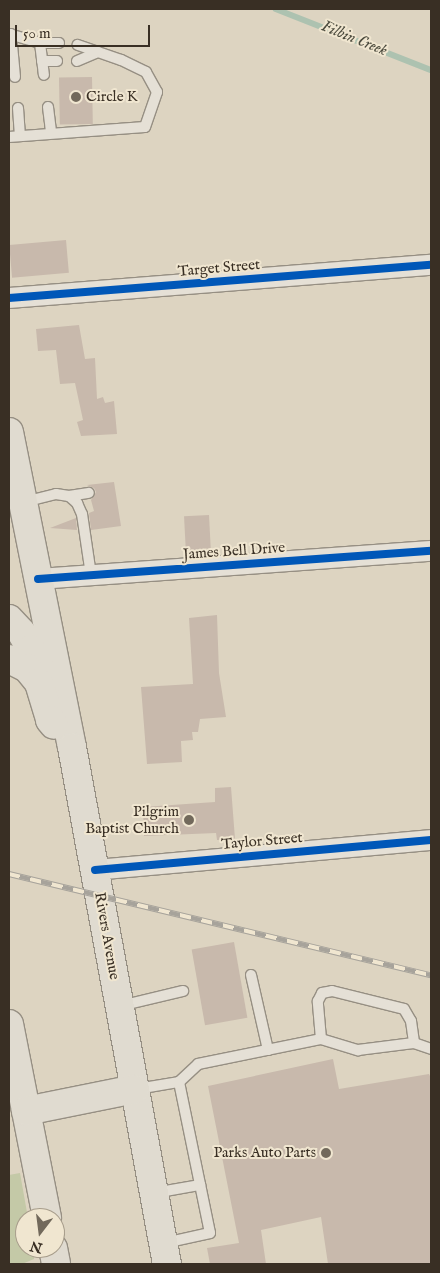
<!DOCTYPE html>
<style>
body{margin:0}
#map{position:relative;width:440px;height:1273px;overflow:hidden;background:#ddd4c1;font-family:"IM FELL English",serif}
div>[style]{position:absolute}
.green>*{inset:0;background:#c4c9a7}
.stream>*{height:5.5px;margin:-2.75px;padding:0 2.75px;transform-origin:2.75px;border-radius:2.75px;background:#adc2b0}
.building>*{inset:0;background:#c8b9ac;transform-origin:0 0}
.roads{filter:drop-shadow(1px 0 #968f83) drop-shadow(-1px 0 #968f83) drop-shadow(0 1px #968f83) drop-shadow(0 -1px #968f83)}
.service>*{height:10px;margin:-5px;padding:0 5px;transform-origin:5px;border-radius:5px;background:#e5e0d6}
.minor>*{height:20px;margin:-10px;padding:0 10px;transform-origin:10px;border-radius:10px;background:#e5e0d6}
.primary>*{height:28px;margin:-14px;padding:0 14px;transform-origin:14px;border-radius:14px;background:#e0dbd0}
.rail>*{height:5.5px;margin-top:-2.75px;transform-origin:0;background:repeating-linear-gradient(90deg,#f0e6d0 0 11px,#a7a39b 0 22px);box-sizing:border-box;border-block:1px solid #a7a39b}
.cycleway>*{height:8px;margin:-4px;padding:0 4px;transform-origin:4px;border-radius:4px;background:#0057b8}
.dots>*{width:14px;height:14px;translate:-50% -50%;box-sizing:border-box;border:2px solid #f0e6d0;border-radius:50%}
span{translate:-50% -50%;white-space:nowrap;text-align:center;line-height:1.15;-webkit-text-stroke:4px #f0e6d0;paint-order:stroke}
.poi-label{font-size:15px;color:#392f24}
.left{translate:0 -50%;text-align:left}
.right{translate:-100% -50%;text-align:right}
.street-label{font-size:15px;color:#392f24}
.water-label{font-size:16px;color:#4c4b3e;font-style:italic}
.frame{position:absolute;inset:0;border:10px solid #392f24;pointer-events:none}
.north{position:absolute;left:15px;top:1208px;width:50px;height:50px;box-sizing:border-box;background:#f0e6d0;border:1px solid #a79d8b;border-radius:50%;rotate:195deg;font-size:14px;font-weight:700;line-height:20px;text-align:center;color:#392f24}
.north::after{content:'';display:block;margin:auto;width:18px;height:22px;background:#72695b;clip-path:polygon(50% 0,100% 100%,50% 72%,0 100%)}
.scale{position:absolute;left:15px;top:25px;width:135px;height:22px;box-sizing:border-box;border:2px solid #392f24;border-top:0;padding-left:6px;font-size:15px;line-height:18px;white-space:nowrap;color:#392f24;-webkit-text-stroke:4px #f0e6d0;paint-order:stroke}
</style>
<div id="map">
<div class="green">
<div style="clip-path:polygon(20px 1173px,28px 1218px,25px 1218px,25px 1248px,33px 1248px,34px 1259px,22px 1264px,9px 1264px,9px 1175px)"></div>
</div>
<div class="stream">
<div style="left:276px;top:9px;width:167px;rotate:21.5deg"></div>
</div>
<div class="building">
<div style="left:92px;top:77px;width:47px;height:33px;rotate:89deg"></div>
<div style="left:66px;top:240px;width:33px;height:57px;rotate:85deg"></div>
<div style="clip-path:polygon(79px 325px,85px 359px,95px 358px,97px 399px,103px 397px,105px 403px,114px 401px,117px 434px,81px 436px,77px 422px,83px 420px,75px 383px,60px 384px,56px 350px,38px 351px,36px 329px)"></div>
<div style="clip-path:polygon(114px 482px,121px 526px,91px 530px,89px 513px,94px 511px,91px 500px,96px 492px,94px 488px,87px 485px)"></div>
<div style="left:209px;top:515px;width:39px;height:25px;rotate:87deg"></div>
<div style="clip-path:polygon(76px 518px,77px 530px,50px 528px)"></div>
<div style="clip-path:polygon(217px 615px,219px 673px,226px 717px,200px 719px,198px 732px,192px 732px,193px 740px,181px 741px,182px 762px,147px 764px,141px 687px,193px 684px,189px 618px)"></div>
<div style="clip-path:polygon(231px 787px,235px 839px,217px 840px,216px 833px,144px 836px,143px 807px,215px 802px,215px 788px)"></div>
<div style="left:234px;top:942px;width:77px;height:43px;rotate:80deg"></div>
<div style="clip-path:polygon(333px 1059px,339px 1089px,429px 1074px,431px 1078px,431px 1264px,328px 1264px,321px 1217px,261px 1230px,266px 1264px,210px 1264px,207px 1248px,239px 1243px,208px 1086px)"></div>
</div>
<div class="roads">
<div class="service">
<div style="left:9px;top:34px;width:32px;rotate:16deg"></div>
<div style="left:40px;top:43px;width:19px"></div>
<div style="left:11px;top:34px;width:43px;rotate:84.7deg"></div>
<div style="left:40px;top:43px;width:32px;rotate:83deg"></div>
<div style="left:42px;top:61px;width:15px"></div>
<div style="left:77px;top:61px;width:23px;rotate:-23deg"></div>
<div style="left:48px;top:107px;width:26px;rotate:83deg"></div>
<div style="left:18px;top:108px;width:28px;rotate:86deg"></div>
<div style="left:9px;top:137px;width:136px;rotate:-4.2deg"></div>
<div style="left:145px;top:127px;width:37px;rotate:-71deg"></div>
<div style="left:157px;top:92px;width:23px;rotate:-119deg"></div>
<div style="left:146px;top:72px;width:28px;rotate:-154deg"></div>
<div style="left:121px;top:60px;width:46px;rotate:-160.8deg"></div>
<div style="left:69px;top:496px;width:20px;rotate:-9deg"></div>
<div style="left:24px;top:502px;width:33px;rotate:-14deg"></div>
<div style="left:56px;top:494px;width:13px;rotate:9deg"></div>
<div style="left:69px;top:496px;width:11px;rotate:41deg"></div>
<div style="left:77px;top:503px;width:12px;rotate:66deg"></div>
<div style="left:82px;top:514px;width:62px;rotate:81.6deg"></div>
<div style="left:251px;top:975px;width:77px;rotate:77.2deg"></div>
<div style="left:120px;top:1006px;width:65px;rotate:-13.4deg"></div>
<div style="left:321px;top:1039px;width:38px;rotate:-95deg"></div>
<div style="left:318px;top:1001px;width:9px;rotate:-63deg"></div>
<div style="left:322px;top:993px;width:10px;rotate:-11deg"></div>
<div style="left:332px;top:991px;width:74px;rotate:14deg"></div>
<div style="left:404px;top:1009px;width:14px;rotate:60deg"></div>
<div style="left:411px;top:1021px;width:22px;rotate:82deg"></div>
<div style="left:179px;top:1082px;width:26px;rotate:-43deg"></div>
<div style="left:198px;top:1064px;width:126px;rotate:-11.5deg"></div>
<div style="left:321px;top:1039px;width:39px;rotate:17deg"></div>
<div style="left:358px;top:1050px;width:56px;rotate:-7.1deg"></div>
<div style="left:414px;top:1043px;width:18px;rotate:19deg"></div>
<div style="left:137px;top:1089px;width:43px;rotate:-9.5deg"></div>
<div style="left:179px;top:1082px;width:154px;rotate:78.4deg"></div>
<div style="left:210px;top:1233px;width:47px;rotate:167.7deg"></div>
<div style="left:154px;top:1193px;width:47px;rotate:-9.9deg"></div>
</div>
<div class="minor">
<div style="left:9px;top:298px;width:423px;rotate:-4.5deg"></div>
<div style="left:38px;top:579px;width:394px;rotate:-4.1deg"></div>
<div style="left:95px;top:870px;width:337px;rotate:-5.1deg"></div>
</div>
<div class="primary">
<div style="left:9px;top:432px;width:321px;rotate:78.7deg"></div>
<div style="left:72px;top:747px;width:526px;rotate:79.59deg"></div>
<div style="left:9px;top:619px;width:18px;rotate:47deg"></div>
<div style="left:21px;top:632px;width:20px;rotate:60deg"></div>
<div style="left:31px;top:649px;width:37px;rotate:64deg"></div>
<div style="left:9px;top:659px;width:20px;rotate:27deg"></div>
<div style="left:27px;top:668px;width:19px;rotate:51deg"></div>
<div style="left:39px;top:683px;width:39px;rotate:73deg"></div>
<div style="left:50px;top:720px;width:6px;rotate:51deg"></div>
<div style="left:9px;top:1024px;width:198px;rotate:78.9deg"></div>
<div style="left:26px;top:1111px;width:111px;rotate:-11.4deg"></div>
<div style="left:53px;top:1248px;width:16px;rotate:79deg"></div>
</div>
</div>
<div class="rail">
<div style="left:9px;top:874px;width:434px;rotate:13.5deg"></div>
</div>
<div class="cycleway">
<div style="left:9px;top:298px;width:423px;rotate:-4.5deg"></div>
<div style="left:38px;top:579px;width:394px;rotate:-4.1deg"></div>
<div style="left:95px;top:870px;width:337px;rotate:-5.1deg"></div>
</div>
<div class="dots">
<div style="left:76px;top:97px;background:#72695b"></div>
<div style="left:189px;top:820px;background:#72695b"></div>
<div style="left:326px;top:1153px;background:#72695b"></div>
</div>
<div class="poi-label">
<span class="left" style="left:86px;top:97px">Circle K</span>
<span class="right" style="left:179px;top:820px">Pilgrim<br>Baptist Church</span>
<span class="right" style="left:316px;top:1153px">Parks Auto Parts</span>
</div>
<div class="street-label">
<span style="left:219px;top:268px;rotate:-5deg">Target Street</span>
<span style="left:234px;top:551px;rotate:-4deg">James Bell Drive</span>
<span style="left:262px;top:841px;rotate:-5deg">Taylor Street</span>
<span style="left:107px;top:936px;rotate:80deg">Rivers Avenue</span>
</div>
<div class="water-label">
<span style="left:354px;top:39px;rotate:22deg">Filbin Creek</span>
</div>
<div class="frame"></div>
<div class="north">N</div>
<div class="scale">50 m</div>
</div>
